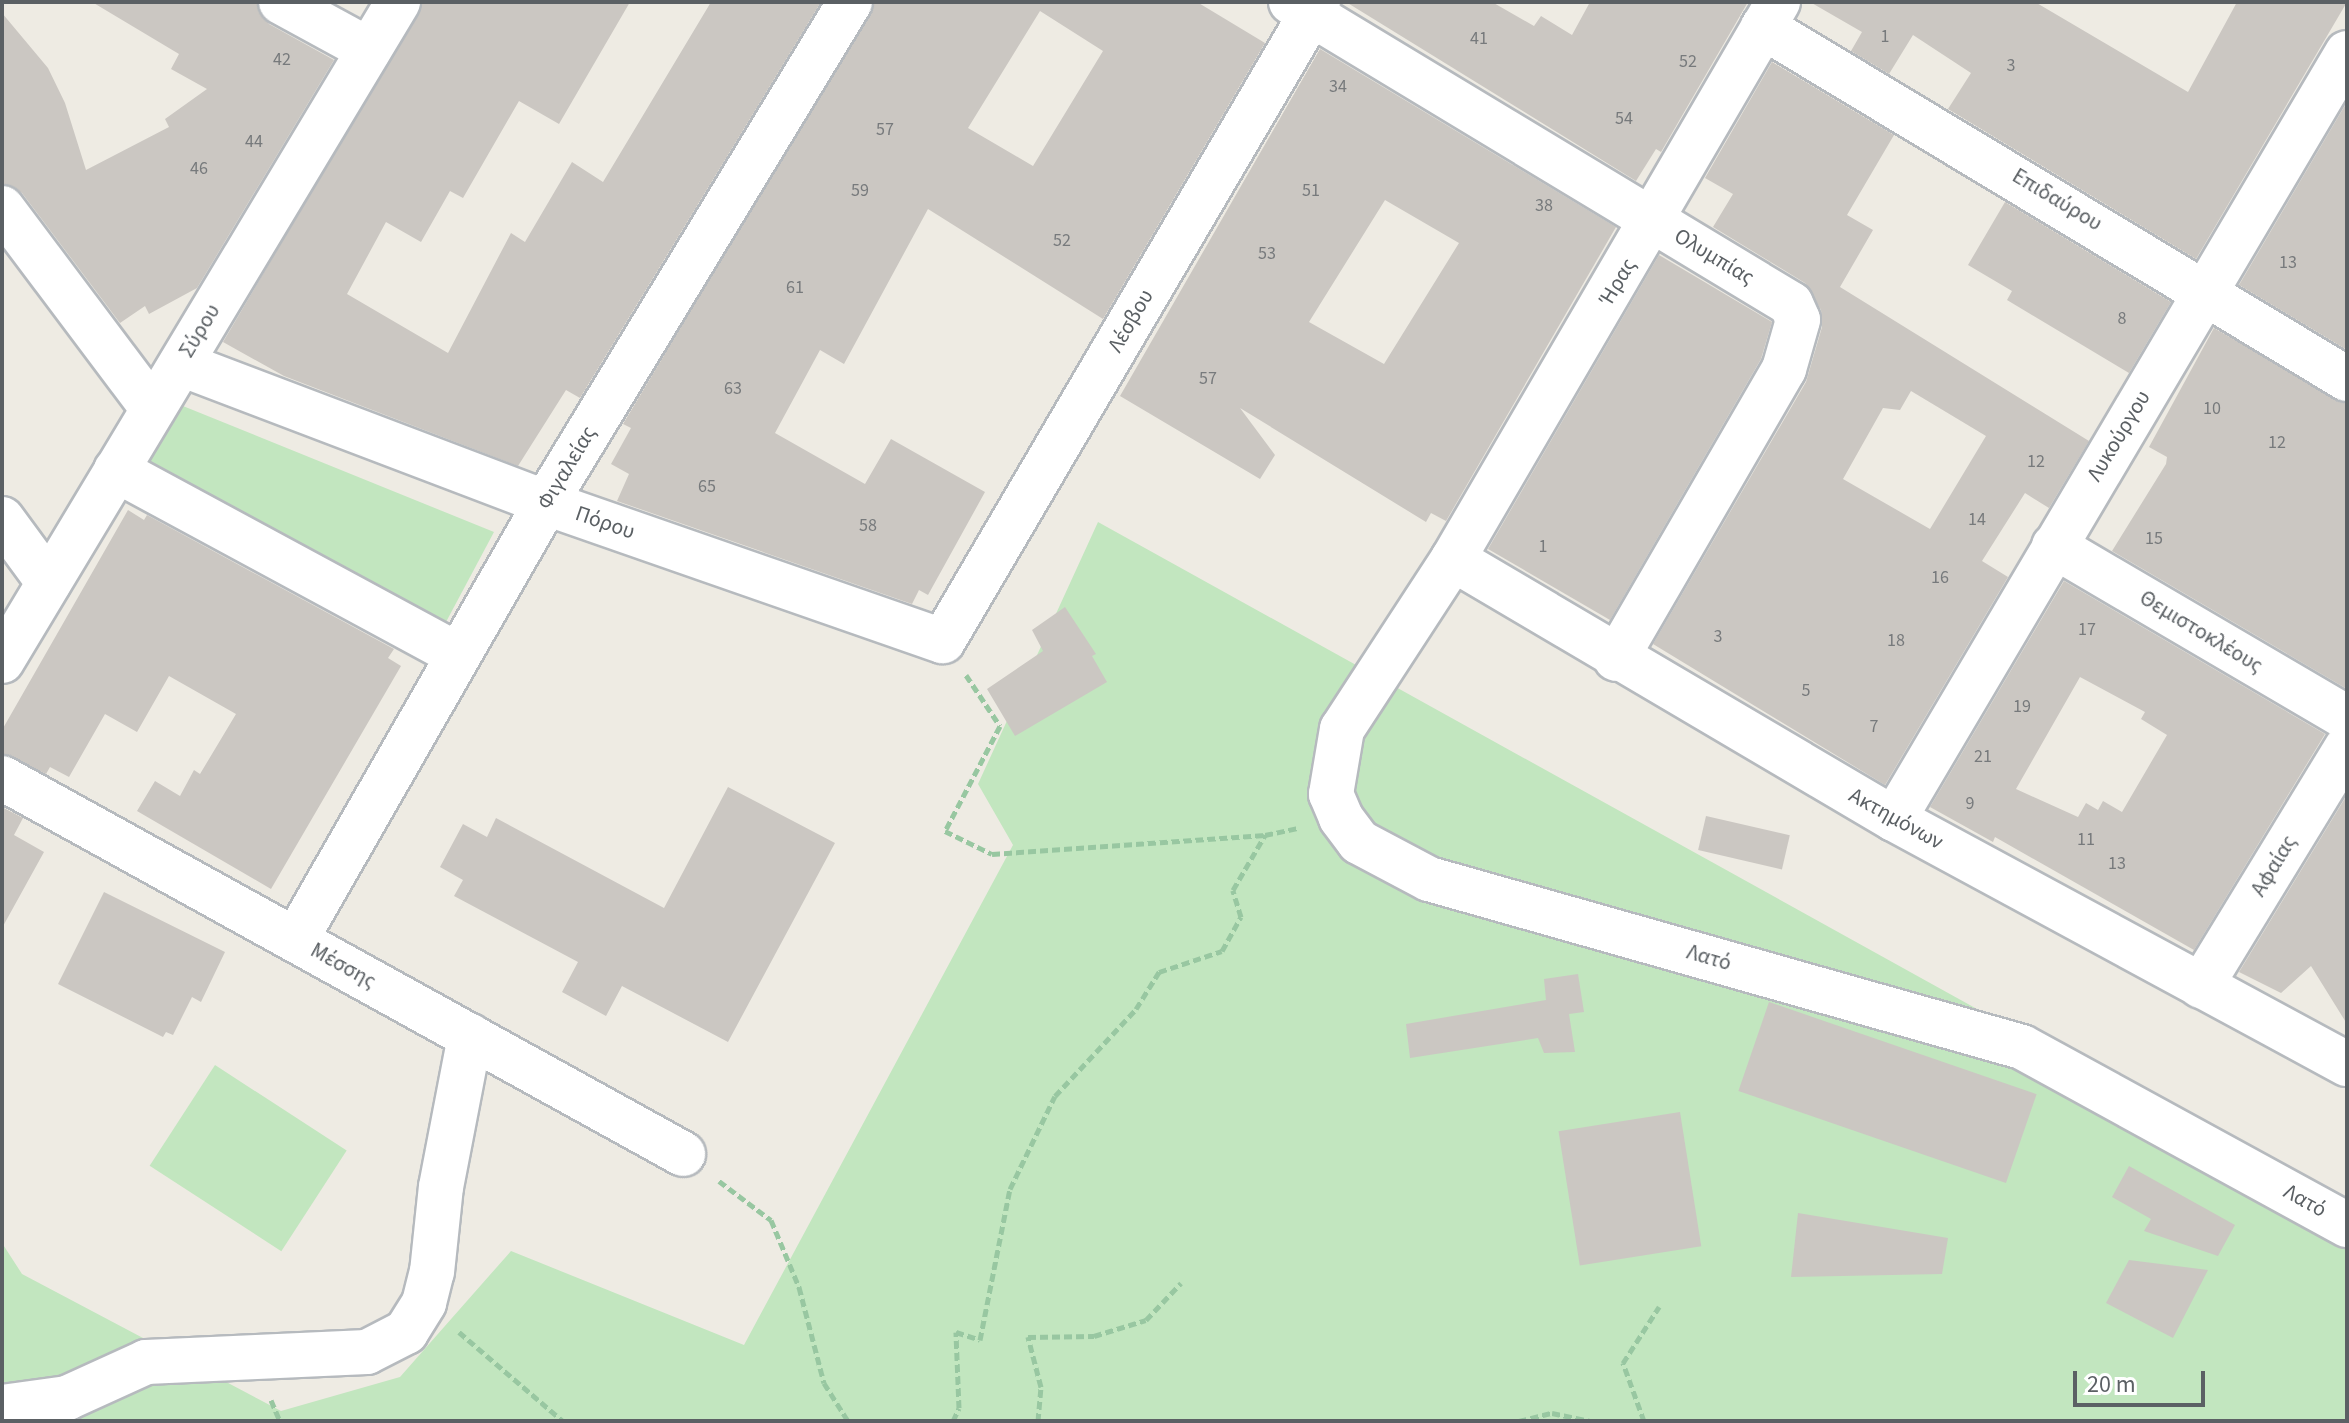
<!DOCTYPE html>
<meta charset="utf-8">
<style>
body{margin:0}
#map{position:relative;width:2349px;height:1423px;overflow:hidden;background:#eeebe3;font-family:"Source Sans 3",sans-serif}
div>[style]{position:absolute}
.green>*{inset:0;background:#c2e6bf;transform-origin:0 0}
.building>*{inset:0;background:#cbc7c2;transform-origin:0 0}
.path>*{height:5px;margin-top:-2.5px;transform-origin:0;background:repeating-linear-gradient(90deg,#98c7a1 0 8px,transparent 0 12px)}
.roads{filter:drop-shadow(2px 0 #b6babe) drop-shadow(-2px 0 #b6babe) drop-shadow(0 2px #b6babe) drop-shadow(0 -2px #b6babe)}
.minor>*{height:44px;margin:-22px;padding:0 22px;transform-origin:22px;border-radius:22px;background:#fff}
span{translate:-50% -50%;white-space:nowrap;text-align:center;line-height:1.15;-webkit-text-stroke:7px #fff;paint-order:stroke}
.number-label{font-size:18px;color:#777a7c}
.number-label span{-webkit-text-stroke-width:0}
.street-label{font-size:22px;color:#5b6064}
.frame{position:absolute;inset:0;border:4px solid #5b6064;pointer-events:none}
.scale{position:absolute;left:2073px;top:1371px;width:132px;height:36px;box-sizing:border-box;border:4px solid #5b6064;border-top:0;padding-left:10px;font-size:24px;line-height:28px;white-space:nowrap;color:#5b6064;-webkit-text-stroke:6px #fff;paint-order:stroke}
</style>
<div id="map">
<div class="green">
<div style="clip-path:polygon(178px 404px,494px 532px,446px 622px,148px 462px)"></div>
<div style="clip-path:polygon(1098px 522px,2347px 1214px,2347px 1421px,2px 1421px,2px 1243px,22px 1274px,281px 1411px,400px 1377px,511px 1251px,744px 1345px,1013px 845px,978px 784px)"></div>
<div style="left:215px;top:1065px;width:157px;height:120px;rotate:33deg"></div>
</div>
<div class="building">
<div style="clip-path:polygon(92px 2px,256px 2px,269px 24px,334px 60px,197px 288px,149px 314px,145px 306px,120px 323px,22px 193px,2px 184px,2px 13px,48px 68px,65px 103px,86px 170px,169px 127px,165px 119px,207px 89px,171px 69px,179px 54px)"></div>
<div style="clip-path:polygon(423px 2px,630px 2px,559px 124px,519px 101px,463px 198px,450px 191px,421px 242px,386px 222px,347px 294px,448px 353px,511px 233px,525px 242px,572px 162px,603px 182px,711px 2px,821px 2px,580px 398px,566px 390px,518px 466px,284px 376px,223px 342px)"></div>
<div style="clip-path:polygon(evenodd,875px 2px,1197px 2px,1265px 43px,1103px 319px,928px 209px,844px 364px,820px 350px,775px 433px,865px 484px,891px 439px,985px 492px,928px 595px,919px 590px,912px 604px,617px 501px,629px 474px,611px 464px,631px 428px,623px 424px,875px 2px,1040px 11px,1103px 51px,1033px 166px,968px 128px,1040px 11px)"></div>
<div style="clip-path:polygon(1346px 2px,1492px 2px,1534px 26px,1541px 16px,1572px 35px,1590px 2px,1748px 2px,1661px 152px,1656px 149px,1636px 181px)"></div>
<div style="clip-path:polygon(1810px 2px,2035px 2px,2188px 92px,2237px 2px,2347px 2px,2196px 259px,1948px 109px,1971px 73px,1913px 35px,1889px 74px,1851px 51px,1862px 32px)"></div>
<div style="clip-path:polygon(evenodd,1320px 49px,1616px 227px,1446px 521px,1431px 513px,1426px 522px,1240px 408px,1275px 455px,1260px 479px,1120px 396px,1320px 49px,1385px 200px,1459px 243px,1384px 364px,1309px 322px,1385px 200px)"></div>
<div style="clip-path:polygon(evenodd,1772px 62px,1894px 135px,1847px 215px,1873px 230px,1840px 287px,2089px 441px,2049px 508px,2025px 493px,1982px 561px,2008px 577px,1885px 785px,1653px 644px,1806px 382px,1822px 327px,1821px 310px,1805px 283px,1713px 227px,1733px 194px,1705px 178px,1772px 62px,1911px 391px,1986px 436px,1930px 529px,1843px 479px,1883px 408px,1900px 410px,1911px 391px)"></div>
<div style="clip-path:polygon(2347px 102px,2347px 350px,2239px 285px)"></div>
<div style="clip-path:polygon(2005px 202px,2171px 302px,2129px 373px,2007px 300px,2012px 291px,1968px 265px)"></div>
<div style="clip-path:polygon(1659px 255px,1772px 322px,1761px 359px,1610px 620px,1488px 549px)"></div>
<div style="clip-path:polygon(2214px 328px,2347px 404px,2347px 689px,2112px 551px,2166px 464px,2167px 457px,2149px 447px)"></div>
<div style="clip-path:polygon(128px 510px,144px 520px,147px 515px,394px 649px,388px 658px,401px 666px,271px 889px,137px 811px,155px 781px,180px 796px,194px 770px,200px 774px,236px 714px,169px 676px,137px 732px,105px 714px,69px 777px,50px 767px,46px 774px,2px 753px,2px 730px)"></div>
<div style="clip-path:polygon(evenodd,2064px 581px,2325px 734px,2194px 950px,1995px 837px,1993px 842px,1930px 807px,2064px 581px,2080px 677px,2145px 712px,2141px 719px,2167px 735px,2122px 812px,2103px 801px,2098px 810px,2086px 803px,2078px 817px,2016px 789px,2080px 677px)"></div>
<div style="clip-path:polygon(1065px 607px,1096px 654px,1092px 656px,1107px 682px,1015px 736px,987px 689px,1043px 651px,1032px 630px)"></div>
<div style="clip-path:polygon(728px 787px,835px 843px,728px 1042px,622px 986px,606px 1016px,562px 992px,578px 962px,454px 896px,463px 880px,440px 867px,463px 824px,487px 837px,496px 818px,664px 908px)"></div>
<div style="clip-path:polygon(2347px 795px,2347px 1024px,2311px 966px,2281px 993px,2239px 972px)"></div>
<div style="clip-path:polygon(2px 807px,23px 818px,14px 835px,44px 852px,2px 928px)"></div>
<div style="left:1706px;top:816px;width:86px;height:35px;rotate:13deg"></div>
<div style="clip-path:polygon(104px 892px,225px 952px,201px 1002px,192px 997px,173px 1035px,166px 1032px,163px 1037px,58px 984px)"></div>
<div style="clip-path:polygon(1578px 974px,1584px 1012px,1569px 1014px,1575px 1052px,1544px 1053px,1538px 1038px,1410px 1058px,1406px 1024px,1546px 1000px,1544px 979px)"></div>
<div style="left:1769px;top:1002px;width:283px;height:94px;rotate:19deg"></div>
<div style="left:1680px;top:1112px;width:136px;height:123px;rotate:81deg"></div>
<div style="clip-path:polygon(2129px 1166px,2235px 1225px,2218px 1256px,2144px 1231px,2151px 1219px,2112px 1197px)"></div>
<div style="clip-path:polygon(1798px 1213px,1948px 1238px,1942px 1274px,1791px 1277px)"></div>
<div style="clip-path:polygon(2129px 1260px,2208px 1270px,2173px 1338px,2106px 1303px)"></div>
</div>
<div class="path">
<div style="left:966px;top:675px;width:61px;rotate:56.3deg"></div>
<div style="left:1000px;top:726px;width:119px;rotate:117.6deg"></div>
<div style="left:945px;top:831px;width:52px;rotate:26.1deg"></div>
<div style="left:992px;top:854px;width:274px;rotate:-4deg"></div>
<div style="left:719px;top:1181px;width:65px;rotate:36.9deg"></div>
<div style="left:771px;top:1220px;width:73px;rotate:67.3deg"></div>
<div style="left:799px;top:1287px;width:99px;rotate:75.4deg"></div>
<div style="left:824px;top:1383px;width:45px;rotate:57.7deg"></div>
<div style="left:459px;top:1332px;width:137px;rotate:40.6deg"></div>
<div style="left:271px;top:1400px;width:23px;rotate:67deg"></div>
<div style="left:953px;top:1421px;width:14px;rotate:-65deg"></div>
<div style="left:959px;top:1408px;width:76px;rotate:-92.3deg"></div>
<div style="left:956px;top:1332px;width:25px;rotate:18deg"></div>
<div style="left:980px;top:1340px;width:154px;rotate:-78.8deg"></div>
<div style="left:1010px;top:1189px;width:103px;rotate:-64.2deg"></div>
<div style="left:1055px;top:1096px;width:119px;rotate:-47deg"></div>
<div style="left:1136px;top:1009px;width:44px;rotate:-58.1deg"></div>
<div style="left:1159px;top:972px;width:66px;rotate:-18.4deg"></div>
<div style="left:1222px;top:951px;width:39px;rotate:-61deg"></div>
<div style="left:1241px;top:917px;width:28px;rotate:-107deg"></div>
<div style="left:1233px;top:890px;width:64px;rotate:-59.8deg"></div>
<div style="left:1265px;top:835px;width:33px;rotate:-12deg"></div>
<div style="left:1038px;top:1421px;width:34px;rotate:-85deg"></div>
<div style="left:1041px;top:1387px;width:52px;rotate:-104.6deg"></div>
<div style="left:1028px;top:1337px;width:66px;rotate:-0.9deg"></div>
<div style="left:1094px;top:1336px;width:54px;rotate:-17.1deg"></div>
<div style="left:1146px;top:1320px;width:51px;rotate:-46.6deg"></div>
<div style="left:1519px;top:1421px;width:34px;rotate:-14deg"></div>
<div style="left:1552px;top:1413px;width:40px;rotate:12deg"></div>
<div style="left:1644px;top:1421px;width:62px;rotate:-109.9deg"></div>
<div style="left:1623px;top:1363px;width:67px;rotate:-57.3deg"></div>
</div>
<div class="roads">
<div class="minor">
<div style="left:281px;top:2px;width:100px;rotate:28.6deg"></div>
<div style="left:1291px;top:2px;width:584px;rotate:31.13deg"></div>
<div style="left:1791px;top:304px;width:17px;rotate:66deg"></div>
<div style="left:1798px;top:320px;width:51px;rotate:105.9deg"></div>
<div style="left:1784px;top:369px;width:335px;rotate:120.1deg"></div>
<div style="left:1778px;top:2px;width:645px;rotate:120.26deg"></div>
<div style="left:1453px;top:559px;width:203px;rotate:123.1deg"></div>
<div style="left:1342px;top:729px;width:66px;rotate:99.6deg"></div>
<div style="left:1331px;top:794px;width:26px;rotate:67deg"></div>
<div style="left:1341px;top:818px;width:30px;rotate:53deg"></div>
<div style="left:1359px;top:842px;width:79px;rotate:27.9deg"></div>
<div style="left:1429px;top:879px;width:616px;rotate:15.82deg"></div>
<div style="left:2022px;top:1047px;width:371px;rotate:28.7deg"></div>
<div style="left:1763px;top:27px;width:682px;rotate:31.08deg"></div>
<div style="left:2px;top:208px;width:251px;rotate:53.1deg"></div>
<div style="left:181px;top:364px;width:391px;rotate:20.8deg"></div>
<div style="left:546px;top:503px;width:420px;rotate:19.2deg"></div>
<div style="left:943px;top:641px;width:741px;rotate:-59.59deg"></div>
<div style="left:116px;top:470px;width:389px;rotate:28.4deg"></div>
<div style="left:2px;top:519px;width:79px;rotate:53.7deg"></div>
<div style="left:2054px;top:546px;width:340px;rotate:30.4deg"></div>
<div style="left:1453px;top:559px;width:512px;rotate:30.52deg"></div>
<div style="left:1894px;top:819px;width:515px;rotate:28.41deg"></div>
<div style="left:2px;top:661px;width:769px;rotate:-59deg"></div>
<div style="left:2px;top:778px;width:778px;rotate:28.9deg"></div>
<div style="left:1894px;top:819px;width:890px;rotate:-59.4deg"></div>
<div style="left:296px;top:939px;width:519px;rotate:-60.17deg"></div>
<div style="left:554px;top:489px;width:570px;rotate:-58.71deg"></div>
<div style="left:2201px;top:986px;width:280px;rotate:-58.6deg"></div>
<div style="left:2px;top:1407px;width:66px;rotate:-7.9deg"></div>
<div style="left:67px;top:1398px;width:87px;rotate:-24.5deg"></div>
<div style="left:146px;top:1362px;width:221px;rotate:-2.6deg"></div>
<div style="left:367px;top:1352px;width:44px;rotate:-27.1deg"></div>
<div style="left:406px;top:1332px;width:34px;rotate:-58deg"></div>
<div style="left:424px;top:1303px;width:32px;rotate:-76deg"></div>
<div style="left:432px;top:1272px;width:85px;rotate:-84deg"></div>
<div style="left:441px;top:1187px;width:154px;rotate:-79.1deg"></div>
</div>
</div>
<div class="number-label">
<span style="left:1885px;top:37px">1</span>
<span style="left:1479px;top:39px">41</span>
<span style="left:282px;top:60px">42</span>
<span style="left:1688px;top:62px">52</span>
<span style="left:2011px;top:66px">3</span>
<span style="left:1338px;top:87px">34</span>
<span style="left:1624px;top:119px">54</span>
<span style="left:885px;top:130px">57</span>
<span style="left:254px;top:142px">44</span>
<span style="left:199px;top:169px">46</span>
<span style="left:860px;top:191px">59</span>
<span style="left:1311px;top:191px">51</span>
<span style="left:1544px;top:206px">38</span>
<span style="left:1062px;top:241px">52</span>
<span style="left:1267px;top:254px">53</span>
<span style="left:2288px;top:263px">13</span>
<span style="left:795px;top:288px">61</span>
<span style="left:2122px;top:319px">8</span>
<span style="left:1208px;top:379px">57</span>
<span style="left:733px;top:389px">63</span>
<span style="left:2212px;top:409px">10</span>
<span style="left:2277px;top:443px">12</span>
<span style="left:2036px;top:462px">12</span>
<span style="left:707px;top:487px">65</span>
<span style="left:1977px;top:520px">14</span>
<span style="left:868px;top:526px">58</span>
<span style="left:2154px;top:539px">15</span>
<span style="left:1543px;top:547px">1</span>
<span style="left:1940px;top:578px">16</span>
<span style="left:2087px;top:630px">17</span>
<span style="left:1718px;top:637px">3</span>
<span style="left:1896px;top:641px">18</span>
<span style="left:1806px;top:691px">5</span>
<span style="left:2022px;top:707px">19</span>
<span style="left:1874px;top:727px">7</span>
<span style="left:1983px;top:757px">21</span>
<span style="left:1970px;top:804px">9</span>
<span style="left:2086px;top:840px">11</span>
<span style="left:2117px;top:864px">13</span>
</div>
<div class="street-label">
<span style="left:2057px;top:200px;rotate:31deg">Επιδαύρου</span>
<span style="left:1714px;top:257px;rotate:31deg">Ολυμπίας</span>
<span style="left:1618px;top:282px;rotate:-59deg">Ήρας</span>
<span style="left:1131px;top:321px;rotate:-60deg">Λέσβου</span>
<span style="left:200px;top:331px;rotate:-59deg">Σύρου</span>
<span style="left:2119px;top:436px;rotate:-59deg">Λυκούργου</span>
<span style="left:567px;top:468px;rotate:-59deg">Φιγαλείας</span>
<span style="left:605px;top:523px;rotate:19deg">Πόρου</span>
<span style="left:2201px;top:632px;rotate:31deg">Θεμιστοκλέους</span>
<span style="left:1896px;top:819px;rotate:29deg">Ακτημόνων</span>
<span style="left:2274px;top:866px;rotate:-59deg">Αφαίας</span>
<span style="left:1709px;top:958px;rotate:16deg">Λατό</span>
<span style="left:343px;top:966px;rotate:29deg">Μέσσης</span>
<span style="left:2305px;top:1201px;rotate:29deg">Λατό</span>
</div>
<div class="frame"></div>
<div class="scale">20 m</div>
</div>
